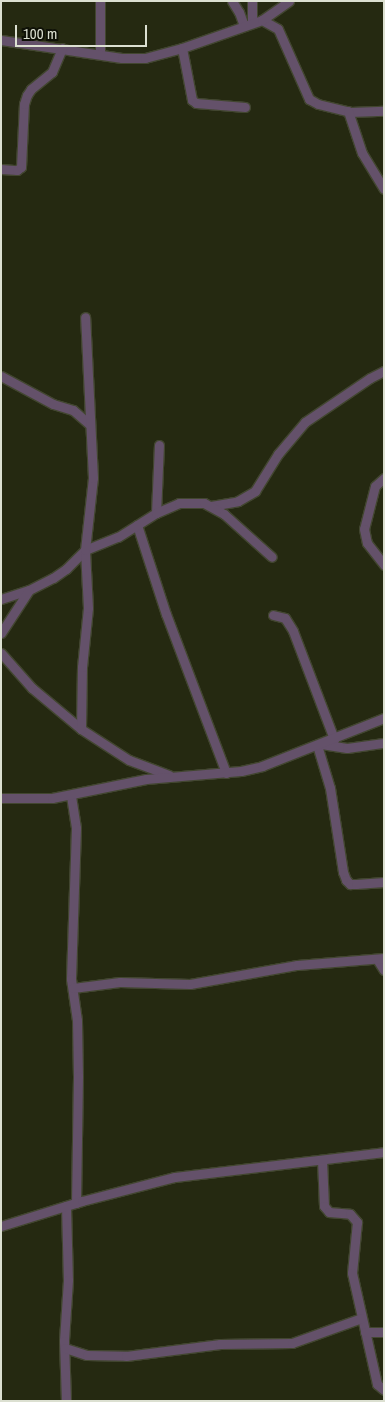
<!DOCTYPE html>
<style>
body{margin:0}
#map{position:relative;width:385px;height:1402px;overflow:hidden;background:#252911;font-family:"Archivo Narrow",sans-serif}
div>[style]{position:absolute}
.roads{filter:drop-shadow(1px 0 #424630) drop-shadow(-1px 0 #424630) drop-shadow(0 1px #424630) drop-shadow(0 -1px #424630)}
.minor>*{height:9px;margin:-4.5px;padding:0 4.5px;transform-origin:4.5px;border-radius:4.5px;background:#64516a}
span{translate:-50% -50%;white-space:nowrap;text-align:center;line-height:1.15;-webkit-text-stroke:4px #0f1107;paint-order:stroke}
.frame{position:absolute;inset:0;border:2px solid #dce0d1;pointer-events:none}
.scale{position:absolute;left:15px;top:25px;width:132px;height:22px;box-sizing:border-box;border:2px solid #dce0d1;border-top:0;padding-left:6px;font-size:15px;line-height:18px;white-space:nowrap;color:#dce0d1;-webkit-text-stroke:4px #0f1107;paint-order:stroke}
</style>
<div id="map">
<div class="roads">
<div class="minor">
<div style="left:100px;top:1px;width:53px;rotate:90deg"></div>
<div style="left:232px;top:1px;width:13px;rotate:58deg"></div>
<div style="left:239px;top:12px;width:15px;rotate:70deg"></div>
<div style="left:262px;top:20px;width:18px;rotate:29deg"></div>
<div style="left:278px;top:29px;width:77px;rotate:66.1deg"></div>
<div style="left:309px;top:99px;width:10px;rotate:29deg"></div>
<div style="left:318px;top:104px;width:33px;rotate:14deg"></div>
<div style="left:350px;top:112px;width:34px;rotate:-2deg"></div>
<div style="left:252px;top:23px;width:22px;rotate:-90deg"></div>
<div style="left:1px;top:40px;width:122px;rotate:8.5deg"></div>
<div style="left:122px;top:58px;width:23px"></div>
<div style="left:145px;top:58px;width:38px;rotate:-15deg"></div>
<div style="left:182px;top:48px;width:85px;rotate:-19.3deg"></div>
<div style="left:262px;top:20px;width:33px;rotate:-35deg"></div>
<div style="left:182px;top:48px;width:53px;rotate:79.1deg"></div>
<div style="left:192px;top:100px;width:5px;rotate:37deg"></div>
<div style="left:196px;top:103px;width:49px;rotate:4.7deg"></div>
<div style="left:348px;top:111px;width:44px;rotate:71.6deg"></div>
<div style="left:362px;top:153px;width:42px;rotate:58.6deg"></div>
<div style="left:1px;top:169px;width:16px;rotate:4deg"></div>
<div style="left:17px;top:170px;width:5px;rotate:-37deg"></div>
<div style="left:21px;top:167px;width:63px;rotate:-87.3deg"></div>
<div style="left:24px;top:104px;width:9px;rotate:-72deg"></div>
<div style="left:27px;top:95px;width:7px;rotate:-56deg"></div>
<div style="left:31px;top:89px;width:27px;rotate:-39deg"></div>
<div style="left:52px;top:72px;width:26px;rotate:-67deg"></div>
<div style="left:1px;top:376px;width:59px;rotate:28.3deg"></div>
<div style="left:53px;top:404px;width:21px;rotate:17deg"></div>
<div style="left:73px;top:410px;width:21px;rotate:41deg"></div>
<div style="left:384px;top:478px;width:12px;rotate:138deg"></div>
<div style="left:375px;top:486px;width:44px;rotate:104.3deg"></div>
<div style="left:364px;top:529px;width:14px;rotate:78deg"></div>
<div style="left:367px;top:543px;width:28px;rotate:52deg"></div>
<div style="left:211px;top:506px;width:27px;rotate:-10deg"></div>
<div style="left:238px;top:501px;width:20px;rotate:-30deg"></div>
<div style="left:255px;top:491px;width:44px;rotate:-58.1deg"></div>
<div style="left:278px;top:454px;width:42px;rotate:-49.8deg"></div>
<div style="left:305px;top:422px;width:78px;rotate:-34.1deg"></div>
<div style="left:370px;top:378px;width:16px;rotate:-27deg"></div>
<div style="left:156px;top:513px;width:68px;rotate:-87.5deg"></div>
<div style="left:137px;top:525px;width:94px;rotate:72deg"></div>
<div style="left:166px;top:614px;width:170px;rotate:69.3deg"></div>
<div style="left:1px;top:599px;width:29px;rotate:-18deg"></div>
<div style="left:29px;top:590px;width:27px;rotate:-27deg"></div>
<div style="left:53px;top:578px;width:16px;rotate:-35deg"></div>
<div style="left:66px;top:569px;width:27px;rotate:-45deg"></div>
<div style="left:85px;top:550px;width:35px;rotate:-22deg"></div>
<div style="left:118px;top:537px;width:45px;rotate:-32.3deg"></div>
<div style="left:156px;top:513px;width:25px;rotate:-23deg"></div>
<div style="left:179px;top:503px;width:25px"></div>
<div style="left:204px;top:503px;width:23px;rotate:29deg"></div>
<div style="left:224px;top:514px;width:64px;rotate:41.9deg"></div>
<div style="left:273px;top:615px;width:12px;rotate:14deg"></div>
<div style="left:285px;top:618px;width:15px;rotate:58deg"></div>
<div style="left:293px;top:631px;width:116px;rotate:69.2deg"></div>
<div style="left:1px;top:633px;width:51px;rotate:-56.9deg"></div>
<div style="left:1px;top:653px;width:47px;rotate:48.5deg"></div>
<div style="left:32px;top:688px;width:64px;rotate:39.9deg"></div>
<div style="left:81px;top:729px;width:57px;rotate:32.9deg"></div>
<div style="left:129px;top:760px;width:43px;rotate:20.6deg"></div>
<div style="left:81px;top:729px;width:62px;rotate:-89.1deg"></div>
<div style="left:82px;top:667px;width:59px;rotate:-84.2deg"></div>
<div style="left:88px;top:608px;width:58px;rotate:-93deg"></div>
<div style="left:85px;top:550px;width:72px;rotate:-83.7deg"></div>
<div style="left:93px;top:478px;width:161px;rotate:-92.8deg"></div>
<div style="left:321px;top:744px;width:26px;rotate:9deg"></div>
<div style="left:347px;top:748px;width:37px;rotate:-8deg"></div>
<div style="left:317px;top:745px;width:45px;rotate:73.2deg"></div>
<div style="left:330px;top:788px;width:85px;rotate:81.2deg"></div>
<div style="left:343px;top:872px;width:9px;rotate:69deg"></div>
<div style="left:346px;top:880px;width:6px;rotate:45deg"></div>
<div style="left:350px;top:884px;width:6px"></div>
<div style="left:356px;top:884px;width:28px;rotate:-4deg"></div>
<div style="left:71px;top:796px;width:32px;rotate:81deg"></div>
<div style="left:76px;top:828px;width:151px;rotate:91.9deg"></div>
<div style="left:71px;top:979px;width:41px;rotate:81.7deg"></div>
<div style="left:77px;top:1020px;width:56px;rotate:89deg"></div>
<div style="left:78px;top:1076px;width:127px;rotate:90.9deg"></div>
<div style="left:1px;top:798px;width:51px"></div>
<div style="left:52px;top:798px;width:96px;rotate:-11.4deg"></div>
<div style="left:146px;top:779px;width:95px;rotate:-4.8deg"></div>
<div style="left:241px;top:771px;width:22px;rotate:-13deg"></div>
<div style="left:262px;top:766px;width:131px;rotate:-21.5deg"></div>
<div style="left:377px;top:959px;width:13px;rotate:58deg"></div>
<div style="left:73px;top:988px;width:47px;rotate:-7.3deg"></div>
<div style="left:120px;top:982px;width:70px;rotate:1.6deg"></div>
<div style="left:190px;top:984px;width:109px;rotate:-10.1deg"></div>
<div style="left:297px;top:965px;width:87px;rotate:-4.6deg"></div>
<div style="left:322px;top:1160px;width:46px;rotate:87.5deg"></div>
<div style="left:324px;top:1206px;width:8px;rotate:50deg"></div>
<div style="left:329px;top:1212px;width:21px;rotate:5deg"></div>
<div style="left:350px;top:1214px;width:11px;rotate:49deg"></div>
<div style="left:357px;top:1222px;width:51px;rotate:95.6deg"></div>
<div style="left:352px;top:1273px;width:114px;rotate:77.3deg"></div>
<div style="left:377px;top:1384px;width:9px;rotate:41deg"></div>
<div style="left:66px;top:1206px;width:74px;rotate:88.5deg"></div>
<div style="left:68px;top:1280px;width:61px;rotate:93.8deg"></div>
<div style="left:64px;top:1341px;width:60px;rotate:88.1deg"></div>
<div style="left:1px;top:1226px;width:85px;rotate:-17.2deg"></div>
<div style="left:82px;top:1201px;width:96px;rotate:-14.5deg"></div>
<div style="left:175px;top:1177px;width:210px;rotate:-6.8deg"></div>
<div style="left:365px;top:1332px;width:19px"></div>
<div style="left:65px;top:1348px;width:23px;rotate:18deg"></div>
<div style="left:87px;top:1355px;width:39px;rotate:1deg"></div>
<div style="left:126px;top:1356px;width:95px;rotate:-7.3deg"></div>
<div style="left:220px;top:1344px;width:72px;rotate:-0.8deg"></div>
<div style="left:292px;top:1343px;width:74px;rotate:-19.7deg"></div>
</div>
</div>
<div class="frame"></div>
<div class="scale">100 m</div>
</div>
